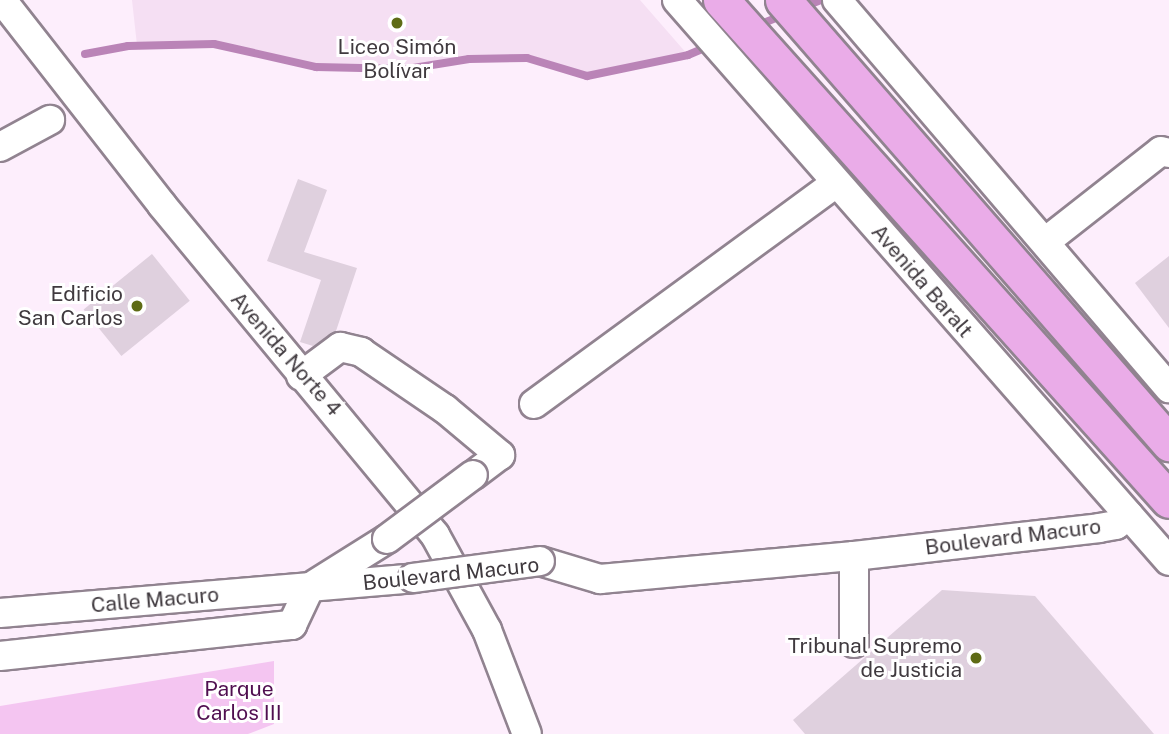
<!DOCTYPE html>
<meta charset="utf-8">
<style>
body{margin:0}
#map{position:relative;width:1169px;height:734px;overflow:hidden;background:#fdeefc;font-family:"Public Sans",sans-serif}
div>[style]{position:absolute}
.built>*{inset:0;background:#f5dff3}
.green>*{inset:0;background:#f4c5f1}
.stream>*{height:8px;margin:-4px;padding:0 4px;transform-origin:4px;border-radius:4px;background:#ba84b7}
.building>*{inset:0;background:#dfd0de;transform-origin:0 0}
.roads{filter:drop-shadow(2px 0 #918390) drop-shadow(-2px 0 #918390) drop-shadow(0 2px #918390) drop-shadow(0 -2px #918390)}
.minor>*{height:28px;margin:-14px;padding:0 14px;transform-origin:14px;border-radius:14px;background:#fff}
.major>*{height:35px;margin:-17.5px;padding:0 17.5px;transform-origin:17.5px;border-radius:17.5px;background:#eaace8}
.bridges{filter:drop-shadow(2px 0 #918390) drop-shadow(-2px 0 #918390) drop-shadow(0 2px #918390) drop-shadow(0 -2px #918390)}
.minor-bridge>*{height:28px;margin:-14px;padding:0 14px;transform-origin:14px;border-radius:14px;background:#fff}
.dots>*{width:19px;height:19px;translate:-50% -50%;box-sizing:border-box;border:4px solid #fff;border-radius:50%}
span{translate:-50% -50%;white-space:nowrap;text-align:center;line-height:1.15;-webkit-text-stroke:6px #fff;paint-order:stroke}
.poi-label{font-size:21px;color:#403a3f}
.right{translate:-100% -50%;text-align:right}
.street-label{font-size:21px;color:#403a3f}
.park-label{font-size:21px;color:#500f50}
</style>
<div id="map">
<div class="built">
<div style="clip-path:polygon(132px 0,640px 0,688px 55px,596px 76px,527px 58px,469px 59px,407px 69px,343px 68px,229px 48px,137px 45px)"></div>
</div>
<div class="green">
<div style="clip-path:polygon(274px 661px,274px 724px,248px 734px,0 734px,0 706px)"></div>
</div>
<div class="stream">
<div style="left:801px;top:8px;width:22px;rotate:-22deg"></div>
<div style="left:756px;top:26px;width:29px;rotate:-22deg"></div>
<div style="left:85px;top:54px;width:44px;rotate:-10.5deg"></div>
<div style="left:128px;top:46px;width:86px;rotate:-1.3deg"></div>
<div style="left:214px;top:44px;width:105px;rotate:12.7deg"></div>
<div style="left:316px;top:67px;width:91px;rotate:1.3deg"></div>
<div style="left:407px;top:69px;width:63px;rotate:-9.2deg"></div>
<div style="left:469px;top:59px;width:58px;rotate:-1deg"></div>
<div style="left:527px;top:58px;width:63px;rotate:16.7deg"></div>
<div style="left:587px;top:76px;width:103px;rotate:-11.7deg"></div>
<div style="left:688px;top:55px;width:23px;rotate:-23deg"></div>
</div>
<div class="building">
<div style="clip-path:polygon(298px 179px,327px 190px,304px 252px,357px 268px,336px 331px,313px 346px,300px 342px,321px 280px,267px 261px)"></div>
<div style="left:152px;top:254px;width:60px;height:88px;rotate:51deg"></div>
<div style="clip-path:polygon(1169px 256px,1169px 328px,1135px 283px)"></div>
<div style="clip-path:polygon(942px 590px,1035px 596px,1154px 734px,805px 734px,793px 720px)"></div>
</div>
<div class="roads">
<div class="minor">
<div style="left:2px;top:0;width:260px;rotate:52deg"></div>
<div style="left:162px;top:205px;width:428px;rotate:50.4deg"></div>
<div style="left:435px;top:535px;width:108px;rotate:61.3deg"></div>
<div style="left:487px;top:630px;width:111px;rotate:69deg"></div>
<div style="left:677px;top:0;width:746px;rotate:48.75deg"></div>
<div style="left:837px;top:0;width:511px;rotate:49.45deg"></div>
<div style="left:0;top:147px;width:57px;rotate:-28.4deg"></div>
<div style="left:1045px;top:242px;width:147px;rotate:-38.1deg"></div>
<div style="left:1161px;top:151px;width:8px;rotate:14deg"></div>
<div style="left:301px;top:376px;width:49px;rotate:-36.6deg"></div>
<div style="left:340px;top:347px;width:22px;rotate:13deg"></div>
<div style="left:361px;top:352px;width:102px;rotate:34.2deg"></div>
<div style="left:445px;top:409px;width:72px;rotate:39.9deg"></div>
<div style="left:500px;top:455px;width:34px;rotate:143deg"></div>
<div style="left:534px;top:404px;width:374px;rotate:-36.2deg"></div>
<div style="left:540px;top:561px;width:63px;rotate:16.7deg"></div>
<div style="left:600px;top:579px;width:255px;rotate:-5.2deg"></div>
<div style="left:854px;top:556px;width:247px;rotate:-6.5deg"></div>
<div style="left:1099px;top:528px;width:17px;rotate:-10deg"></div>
<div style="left:1116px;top:525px;width:16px;rotate:-38deg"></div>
<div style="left:315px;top:584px;width:85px;rotate:-32deg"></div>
<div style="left:0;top:613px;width:414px;rotate:-4.8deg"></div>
<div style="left:854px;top:643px;width:87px;rotate:-90deg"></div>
<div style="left:0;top:656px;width:294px;rotate:-6.1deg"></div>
<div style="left:292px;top:625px;width:42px;rotate:-64.7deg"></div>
</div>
<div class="major">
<div style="left:721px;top:0;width:671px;rotate:48.14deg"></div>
<div style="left:783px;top:0;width:588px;rotate:48.93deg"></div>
</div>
</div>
<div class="bridges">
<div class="minor-bridge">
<div style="left:387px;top:539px;width:107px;rotate:-36.7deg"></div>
<div style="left:413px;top:578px;width:128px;rotate:-7.6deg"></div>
</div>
</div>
<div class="dots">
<div style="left:397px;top:23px;background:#5e6b15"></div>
<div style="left:137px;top:306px;background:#5e6b15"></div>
<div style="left:976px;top:658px;background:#5e6b15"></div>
</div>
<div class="poi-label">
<span style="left:397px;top:59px">Liceo Simón<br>Bolívar</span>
<span class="right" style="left:123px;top:306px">Edificio<br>San Carlos</span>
<span class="right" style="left:962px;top:658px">Tribunal Supremo<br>de Justicia</span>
</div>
<div class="street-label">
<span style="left:922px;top:281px;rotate:49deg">Avenida Baralt</span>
<span style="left:286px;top:354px;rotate:49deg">Avenida Norte 4</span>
<span style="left:1013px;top:537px;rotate:-7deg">Boulevard Macuro</span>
<span style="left:451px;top:574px;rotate:-6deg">Boulevard Macuro</span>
<span style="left:155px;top:600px;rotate:-5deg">Calle Macuro</span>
</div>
<div class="park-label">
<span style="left:239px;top:701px">Parque<br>Carlos III</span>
</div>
</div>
